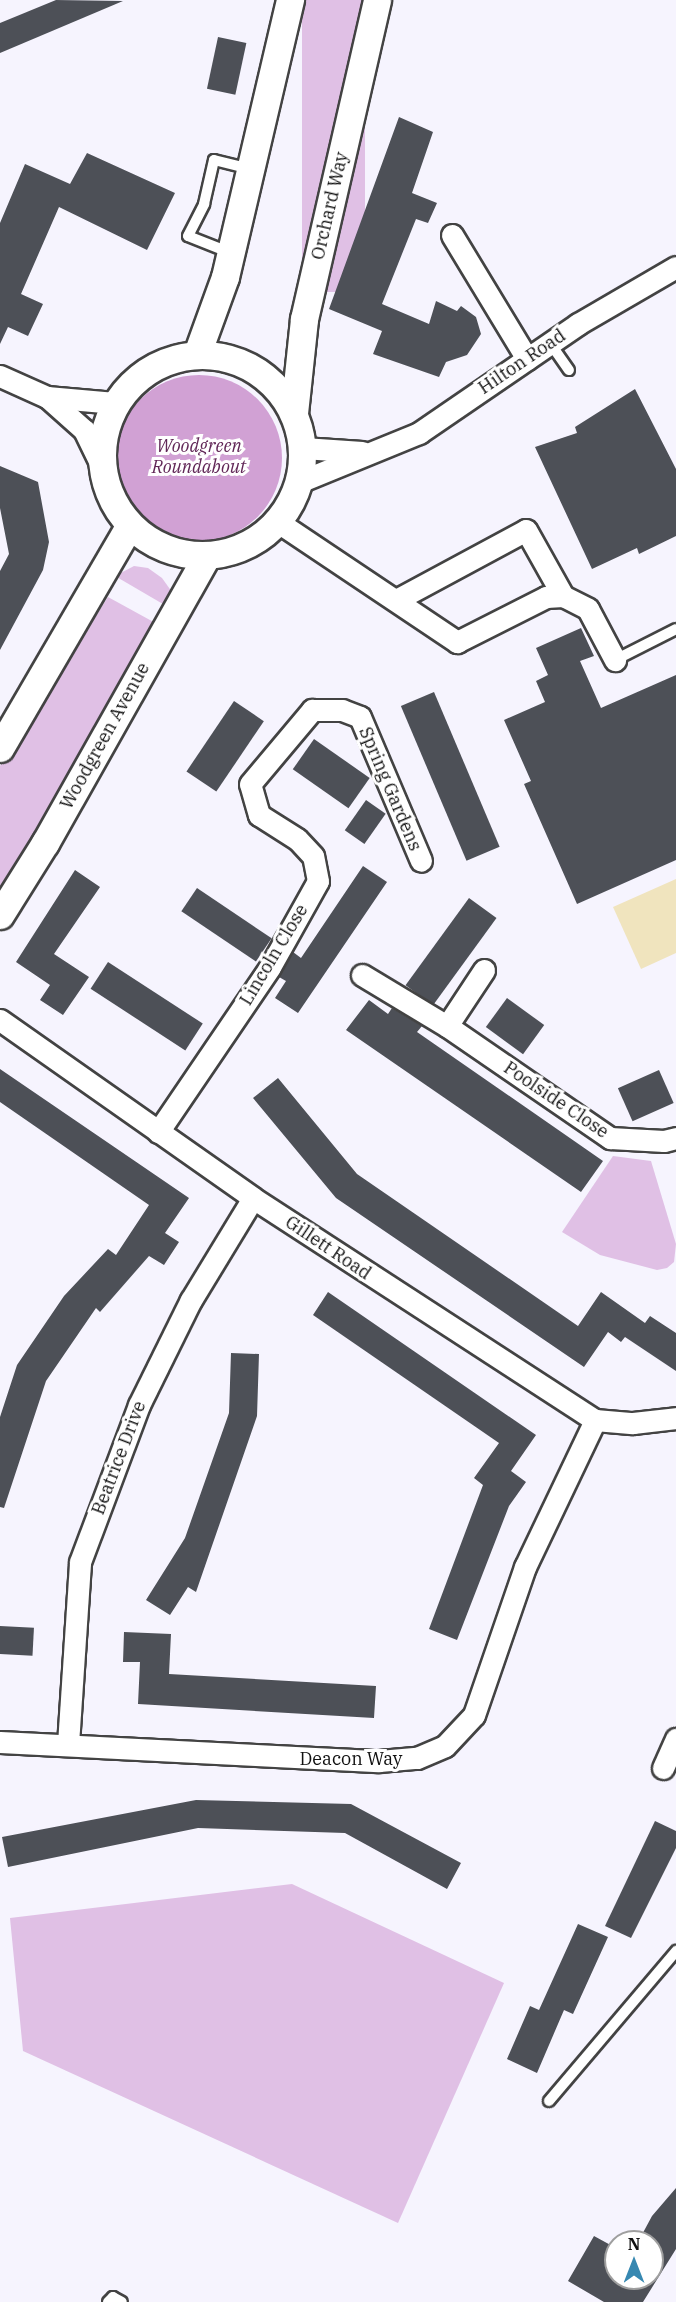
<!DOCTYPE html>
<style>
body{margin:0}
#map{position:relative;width:676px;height:2302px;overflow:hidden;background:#f6f4fe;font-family:"IBM Plex Serif",serif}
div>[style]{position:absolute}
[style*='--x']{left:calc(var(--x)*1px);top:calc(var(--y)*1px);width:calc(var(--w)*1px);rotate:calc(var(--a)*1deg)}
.green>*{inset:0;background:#e0c0e5;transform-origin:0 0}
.forest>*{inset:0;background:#d1a1d4}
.round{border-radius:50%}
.water>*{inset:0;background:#f0e4be}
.building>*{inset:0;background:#4d5057;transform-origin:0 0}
.roads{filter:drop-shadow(2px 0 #434343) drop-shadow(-2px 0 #434343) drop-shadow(0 2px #434343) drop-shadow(0 -2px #434343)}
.service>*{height:10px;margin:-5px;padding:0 5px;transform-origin:5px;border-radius:5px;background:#fff}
.minor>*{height:21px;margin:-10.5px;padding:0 10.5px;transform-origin:10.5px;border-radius:10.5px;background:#fff}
.tertiary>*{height:27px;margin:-13.5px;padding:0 13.5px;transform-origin:13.5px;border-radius:13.5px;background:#fff}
.tertiary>.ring{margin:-13.5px;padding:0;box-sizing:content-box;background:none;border:27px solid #fff;border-radius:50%}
span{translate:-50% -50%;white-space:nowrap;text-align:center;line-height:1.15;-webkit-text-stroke:6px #fff;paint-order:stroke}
.street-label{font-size:18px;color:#101010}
.park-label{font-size:18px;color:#612757;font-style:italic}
.north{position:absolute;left:604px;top:2230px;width:60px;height:60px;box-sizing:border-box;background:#fff;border:2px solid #9f9f9f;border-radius:50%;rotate:0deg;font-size:16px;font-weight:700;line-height:24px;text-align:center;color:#101010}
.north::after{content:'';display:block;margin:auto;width:21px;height:27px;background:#3788b1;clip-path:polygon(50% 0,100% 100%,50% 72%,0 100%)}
</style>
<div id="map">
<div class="green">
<i style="left:302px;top:0;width:63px;height:292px"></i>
<i style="clip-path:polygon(134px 566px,148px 568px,162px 578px,172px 592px,168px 607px,115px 576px)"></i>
<i style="clip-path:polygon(108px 597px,159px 625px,51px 815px,0 889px,0 766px)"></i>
<i style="clip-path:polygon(613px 1156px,651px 1161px,676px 1244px,674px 1262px,667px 1268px,657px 1270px,600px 1255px,562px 1232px)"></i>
<i style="clip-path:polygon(292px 1884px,504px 1983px,398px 2223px,23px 2051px,10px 1918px)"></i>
</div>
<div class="forest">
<i class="round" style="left:116px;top:375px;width:166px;height:166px"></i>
</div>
<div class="water">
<i style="clip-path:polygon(676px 879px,676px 953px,641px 969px,613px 907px)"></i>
</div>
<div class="building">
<i style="clip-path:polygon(56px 0,123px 1px,0 53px,0 23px)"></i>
<i style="left:218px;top:37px;width:29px;height:53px;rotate:12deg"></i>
<i style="clip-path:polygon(399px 117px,433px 132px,412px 193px,437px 203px,428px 223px,416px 219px,382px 304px,429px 324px,436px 301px,457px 311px,461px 306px,476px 317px,481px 334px,467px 355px,446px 362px,439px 377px,373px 354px,382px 331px,329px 309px)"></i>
<i style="clip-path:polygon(87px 153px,175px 193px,147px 250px,59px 207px,21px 294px,43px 304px,28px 336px,8px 327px,0 344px,0 223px,25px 164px,70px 184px)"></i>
<i style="clip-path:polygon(635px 389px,676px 469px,676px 536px,639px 554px,637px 548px,592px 569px,535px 447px,577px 433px,575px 427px)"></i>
<i style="clip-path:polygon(0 466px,38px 482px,49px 542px,43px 570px,0 650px,0 571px,9px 554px,0 508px)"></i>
<i style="clip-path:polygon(581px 628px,594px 656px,580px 661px,601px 708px,676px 675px,676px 860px,577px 904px,524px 784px,531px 781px,504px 720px,545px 702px,536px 681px,548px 675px,536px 648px)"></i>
<i style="left:434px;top:692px;width:168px;height:36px;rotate:67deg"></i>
<i style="left:234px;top:701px;width:36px;height:85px;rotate:34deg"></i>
<i style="left:314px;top:739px;width:68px;height:37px;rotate:35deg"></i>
<i style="left:366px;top:800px;width:24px;height:37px;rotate:35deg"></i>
<i style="clip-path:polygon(363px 866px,387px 882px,298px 1013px,275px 998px,286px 981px,279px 977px,293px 952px,301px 958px)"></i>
<i style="clip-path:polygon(75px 870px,100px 887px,54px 954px,89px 977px,63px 1015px,40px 1000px,50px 985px,16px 962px)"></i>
<i style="left:197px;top:888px;width:90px;height:28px;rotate:34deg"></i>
<i style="left:469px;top:898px;width:34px;height:108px;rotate:36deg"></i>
<i style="left:108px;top:962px;width:113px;height:32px;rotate:33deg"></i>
<i style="left:507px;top:998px;width:46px;height:36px;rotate:36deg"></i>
<i style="clip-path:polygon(369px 1000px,388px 1014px,392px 1008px,422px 1026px,417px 1032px,603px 1161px,581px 1192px,346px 1030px)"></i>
<i style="clip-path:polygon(0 1069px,189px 1198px,165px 1233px,179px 1242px,164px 1265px,149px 1256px,100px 1312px,96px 1308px,46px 1381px,4px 1508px,0 1507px,0 1417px,17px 1365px,64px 1296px,108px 1249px,116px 1255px,149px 1205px,0 1102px)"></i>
<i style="left:659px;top:1070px;width:36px;height:45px;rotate:66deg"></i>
<i style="clip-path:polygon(278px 1078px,357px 1174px,578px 1326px,601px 1292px,645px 1323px,650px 1316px,676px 1333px,676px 1371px,625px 1337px,621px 1342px,608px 1332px,584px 1367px,336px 1198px,253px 1098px)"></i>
<i style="clip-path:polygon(328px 1292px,536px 1435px,511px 1471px,526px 1482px,509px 1506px,457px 1640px,429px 1629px,483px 1485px,474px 1478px,499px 1443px,313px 1315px)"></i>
<i style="clip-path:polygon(231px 1353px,259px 1354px,257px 1416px,196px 1592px,188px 1587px,170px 1615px,146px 1600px,185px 1538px,229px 1413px)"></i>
<i style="left:0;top:1626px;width:34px;height:28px;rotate:3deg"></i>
<i style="clip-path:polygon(124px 1632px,171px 1634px,169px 1674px,376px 1686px,374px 1718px,138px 1704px,140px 1662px,123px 1662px)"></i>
<i style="clip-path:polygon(196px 1800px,351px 1804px,461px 1863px,447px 1889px,345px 1833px,198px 1828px,8px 1867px,2px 1837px)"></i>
<i style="clip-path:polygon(655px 1821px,676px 1831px,676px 1848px,631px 1938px,605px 1926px)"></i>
<i style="clip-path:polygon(578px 1924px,608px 1937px,573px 2014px,564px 2010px,537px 2073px,507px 2059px,530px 2006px,539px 2010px)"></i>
<i style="clip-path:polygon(676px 2188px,676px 2249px,643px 2302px,604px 2302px,568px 2281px,594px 2236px,616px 2248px,616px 2278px,652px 2278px,652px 2242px,638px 2242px,652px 2216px)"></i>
</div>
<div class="roads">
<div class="service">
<i style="--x:231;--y:253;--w:46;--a:-158.4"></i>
<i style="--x:188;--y:236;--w:36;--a:-63"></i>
<i style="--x:204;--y:204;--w:45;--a:-77.2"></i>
<i style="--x:214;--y:160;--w:37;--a:14"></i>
<i style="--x:550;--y:343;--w:33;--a:55"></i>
<i style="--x:615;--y:660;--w:68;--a:-26.9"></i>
<i style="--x:549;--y:2101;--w:197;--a:-49.7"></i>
<i style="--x:108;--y:2302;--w:7;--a:-45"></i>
<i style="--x:113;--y:2297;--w:10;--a:29"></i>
</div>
<div class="minor">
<i style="--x:452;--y:235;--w:145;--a:58.8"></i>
<i style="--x:0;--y:376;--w:51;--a:24.1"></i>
<i style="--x:47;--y:397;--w:68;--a:5"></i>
<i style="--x:47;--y:397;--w:50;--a:41.7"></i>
<i style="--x:84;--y:430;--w:39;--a:64"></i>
<i style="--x:303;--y:448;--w:59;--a:3.9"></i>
<i style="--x:299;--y:482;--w:130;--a:-22.2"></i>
<i style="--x:419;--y:433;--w:193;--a:-34.4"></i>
<i style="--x:578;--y:324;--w:113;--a:-30.2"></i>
<i style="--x:278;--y:522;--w:216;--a:33.8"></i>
<i style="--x:457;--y:642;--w:100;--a:-26.8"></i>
<i style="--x:546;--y:597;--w:17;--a:-3"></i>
<i style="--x:563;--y:596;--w:28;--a:27"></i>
<i style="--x:588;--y:609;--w:58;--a:62.1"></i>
<i style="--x:398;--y:599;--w:145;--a:-28.3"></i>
<i style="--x:526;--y:530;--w:76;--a:60.7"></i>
<i style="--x:362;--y:975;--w:99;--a:31"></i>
<i style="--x:447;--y:1026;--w:198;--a:34.5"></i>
<i style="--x:610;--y:1138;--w:54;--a:3.2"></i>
<i style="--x:664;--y:1141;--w:12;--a:-14"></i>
<i style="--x:0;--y:1020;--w:309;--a:35.1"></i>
<i style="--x:253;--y:1198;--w:408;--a:33"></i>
<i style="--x:595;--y:1420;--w:38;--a:5"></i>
<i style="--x:633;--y:1423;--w:43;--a:-6.6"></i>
<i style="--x:447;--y:1026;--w:67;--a:-56.5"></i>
<i style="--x:158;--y:1132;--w:199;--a:-55.8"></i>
<i style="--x:270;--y:967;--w:98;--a:-60.8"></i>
<i style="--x:318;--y:881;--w:25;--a:-101"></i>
<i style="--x:313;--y:856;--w:23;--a:-133"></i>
<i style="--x:297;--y:839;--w:45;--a:-147.7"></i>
<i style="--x:259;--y:815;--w:32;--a:-106"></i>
<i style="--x:250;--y:784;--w:97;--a:-50"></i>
<i style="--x:312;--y:710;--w:30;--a:0"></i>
<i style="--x:342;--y:710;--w:19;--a:21"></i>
<i style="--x:360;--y:717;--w:156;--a:67"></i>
<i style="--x:0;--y:1742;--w:379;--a:2.9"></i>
<i style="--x:379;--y:1761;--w:38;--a:-5"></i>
<i style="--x:417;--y:1758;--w:30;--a:-23"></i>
<i style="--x:445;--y:1746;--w:42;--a:-46.9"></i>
<i style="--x:474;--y:1715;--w:157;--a:-71"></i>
<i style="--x:525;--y:1567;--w:163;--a:-64.5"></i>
<i style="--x:68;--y:1744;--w:182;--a:-86.2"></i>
<i style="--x:80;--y:1562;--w:168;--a:-69.4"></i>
<i style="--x:139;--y:1405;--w:117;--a:-63.7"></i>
<i style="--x:191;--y:1300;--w:119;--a:-58.7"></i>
<i style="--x:663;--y:1768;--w:32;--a:-66"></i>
</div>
<div class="tertiary">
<i style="--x:197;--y:354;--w:82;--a:-70"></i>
<i style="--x:225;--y:277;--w:285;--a:-76.8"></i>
<i class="ring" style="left:102px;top:355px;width:173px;height:173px"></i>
<i style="--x:294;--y:413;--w:95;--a:-83.9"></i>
<i style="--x:304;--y:319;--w:327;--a:-77.1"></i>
<i style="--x:0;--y:748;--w:257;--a:-59.8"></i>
<i style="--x:0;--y:915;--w:85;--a:-58"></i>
<i style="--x:45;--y:843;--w:330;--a:-60.6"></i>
</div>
</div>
<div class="street-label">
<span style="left:330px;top:206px;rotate:-77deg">Orchard Way</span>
<span style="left:522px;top:362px;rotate:-34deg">Hilton Road</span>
<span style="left:105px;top:736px;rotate:-61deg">Woodgreen Avenue</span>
<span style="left:390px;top:789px;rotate:67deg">Spring Gardens</span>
<span style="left:274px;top:955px;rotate:-59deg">Lincoln Close</span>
<span style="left:556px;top:1100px;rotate:34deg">Poolside Close</span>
<span style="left:328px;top:1248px;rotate:34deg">Gillett Road</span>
<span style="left:119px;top:1458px;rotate:-69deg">Beatrice Drive</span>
<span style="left:351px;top:1759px">Deacon Way</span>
</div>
<div class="park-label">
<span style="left:199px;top:457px">Woodgreen<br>Roundabout</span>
</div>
<div class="north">N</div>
</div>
